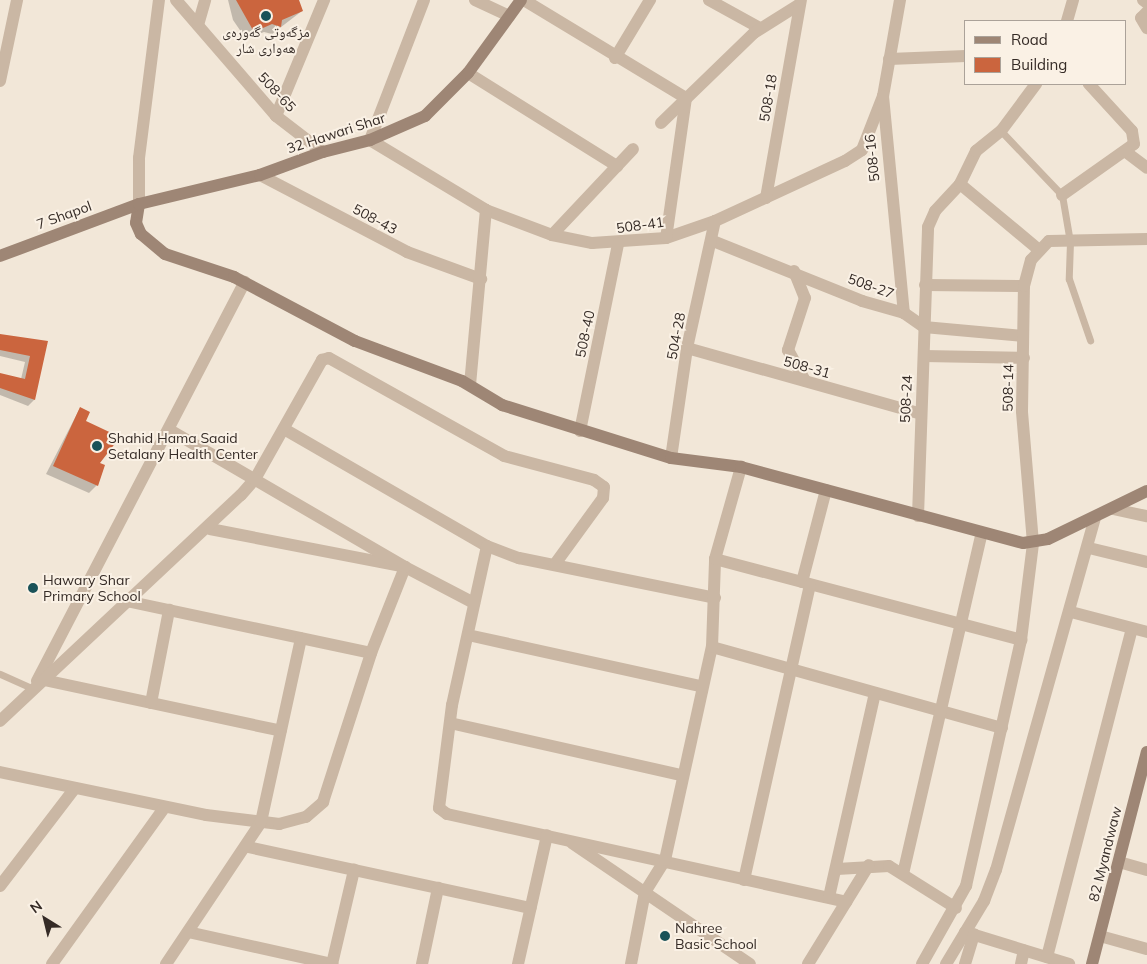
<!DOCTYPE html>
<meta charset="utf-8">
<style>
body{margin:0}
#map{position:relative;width:1147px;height:964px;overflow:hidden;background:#f2e7d8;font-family:Mulish,"Noto Naskh Arabic",sans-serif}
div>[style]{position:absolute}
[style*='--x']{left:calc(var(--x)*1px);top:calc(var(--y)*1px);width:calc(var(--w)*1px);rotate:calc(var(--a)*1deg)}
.shadow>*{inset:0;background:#0003}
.building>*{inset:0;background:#cb653e}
.lane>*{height:7px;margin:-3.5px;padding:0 3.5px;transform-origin:3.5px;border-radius:3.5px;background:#cab7a4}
.street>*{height:12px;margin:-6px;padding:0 6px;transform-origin:6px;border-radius:6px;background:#cab7a4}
.secondary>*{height:12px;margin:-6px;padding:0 6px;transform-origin:6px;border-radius:6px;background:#9e8675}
.dots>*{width:14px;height:14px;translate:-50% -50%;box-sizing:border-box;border:2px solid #faf1e5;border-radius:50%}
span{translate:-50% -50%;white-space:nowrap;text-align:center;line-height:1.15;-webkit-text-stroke:4px #faf1e5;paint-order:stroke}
.poi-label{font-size:14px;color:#352b26}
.left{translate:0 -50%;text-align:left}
.street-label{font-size:14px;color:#352b26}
.legend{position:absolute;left:964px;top:20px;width:162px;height:65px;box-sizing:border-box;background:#faf1e5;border:1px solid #aba299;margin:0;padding:6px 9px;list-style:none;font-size:15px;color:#352b26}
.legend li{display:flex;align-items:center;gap:10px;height:25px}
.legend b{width:25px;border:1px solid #aba299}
.north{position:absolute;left:20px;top:894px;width:50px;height:50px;-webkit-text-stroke:4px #faf1e5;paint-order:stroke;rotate:324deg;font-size:14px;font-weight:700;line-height:20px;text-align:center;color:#352b26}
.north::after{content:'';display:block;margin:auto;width:18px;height:22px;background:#352b26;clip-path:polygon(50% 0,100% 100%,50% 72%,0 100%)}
</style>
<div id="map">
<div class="shadow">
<i style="clip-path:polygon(228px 0,297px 0,302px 11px,272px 34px,264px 32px,246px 39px,233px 20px)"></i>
<i style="clip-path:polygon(0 335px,47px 342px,34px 400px,28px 406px,0 395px,0 374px,21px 379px,25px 362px,0 356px)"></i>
<i style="clip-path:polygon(80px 408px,98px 464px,97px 485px,89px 493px,46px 474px)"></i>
</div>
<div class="building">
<i style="clip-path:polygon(236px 0,299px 0,303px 11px,282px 20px,281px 27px,272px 24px,254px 32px)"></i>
<i style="clip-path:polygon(0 334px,48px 341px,35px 400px,0 388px,0 373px,25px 379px,30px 356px,0 350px)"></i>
<i style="clip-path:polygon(80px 407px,90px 412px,86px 421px,120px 437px,100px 463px,105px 465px,98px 486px,53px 466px)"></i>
</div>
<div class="lane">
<i style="--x:1001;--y:131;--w:88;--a:46.4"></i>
<i style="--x:1062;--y:195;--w:48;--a:80.3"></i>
<i style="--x:1070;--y:242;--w:37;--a:92"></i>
<i style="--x:1069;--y:279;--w:65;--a:71"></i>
<i style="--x:0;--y:674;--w:36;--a:24"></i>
</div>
<div class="street">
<i style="--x:176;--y:0;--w:153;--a:49.2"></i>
<i style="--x:276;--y:116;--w:59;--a:37.5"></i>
<i style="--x:424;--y:0;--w:150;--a:111.1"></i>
<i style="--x:370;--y:140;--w:135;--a:31.1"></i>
<i style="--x:486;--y:210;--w:71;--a:20.7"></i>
<i style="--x:552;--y:235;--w:41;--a:11.3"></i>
<i style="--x:592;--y:243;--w:74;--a:-3.9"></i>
<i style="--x:666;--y:238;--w:52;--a:-19.1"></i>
<i style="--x:715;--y:221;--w:143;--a:-24.8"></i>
<i style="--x:845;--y:161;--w:20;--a:-33"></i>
<i style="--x:862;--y:150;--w:58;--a:-68.7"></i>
<i style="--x:475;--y:0;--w:38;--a:25"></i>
<i style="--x:524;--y:0;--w:189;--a:31.2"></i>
<i style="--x:686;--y:98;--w:141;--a:98.1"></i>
<i style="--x:709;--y:0;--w:58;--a:28.8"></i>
<i style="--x:900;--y:0;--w:97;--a:100"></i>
<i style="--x:883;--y:96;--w:218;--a:84.5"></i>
<i style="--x:1143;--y:0;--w:5;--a:37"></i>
<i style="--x:1147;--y:12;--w:8;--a:135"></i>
<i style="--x:1141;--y:18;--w:12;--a:59"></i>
<i style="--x:1067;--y:21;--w:22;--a:-74"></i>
<i style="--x:198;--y:25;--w:26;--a:-74"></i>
<i style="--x:615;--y:58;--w:68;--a:-58.9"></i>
<i style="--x:889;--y:59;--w:77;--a:-2.2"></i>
<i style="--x:468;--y:73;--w:176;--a:32"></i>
<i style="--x:0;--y:81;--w:83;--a:-78.1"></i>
<i style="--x:276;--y:116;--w:126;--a:-67.5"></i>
<i style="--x:661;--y:123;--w:129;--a:-44.1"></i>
<i style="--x:754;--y:33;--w:54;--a:-32.2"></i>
<i style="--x:1126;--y:152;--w:26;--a:37"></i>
<i style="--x:260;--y:175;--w:166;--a:27.6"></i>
<i style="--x:407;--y:252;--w:79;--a:20"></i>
<i style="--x:960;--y:184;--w:102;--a:39.8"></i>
<i style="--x:1062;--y:195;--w:88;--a:-35.3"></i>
<i style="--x:1134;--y:144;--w:13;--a:-99"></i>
<i style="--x:1132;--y:131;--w:64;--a:-132.5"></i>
<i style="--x:766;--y:198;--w:201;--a:-80"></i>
<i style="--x:139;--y:204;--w:46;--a:-90"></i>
<i style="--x:139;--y:158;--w:159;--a:-82.8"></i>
<i style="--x:552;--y:235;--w:118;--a:-46.7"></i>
<i style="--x:713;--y:241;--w:161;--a:21.9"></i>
<i style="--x:862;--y:301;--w:44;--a:15.9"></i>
<i style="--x:904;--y:313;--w:24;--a:35"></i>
<i style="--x:924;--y:327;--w:99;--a:5.2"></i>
<i style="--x:794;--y:271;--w:29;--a:68"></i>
<i style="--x:805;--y:298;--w:55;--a:108.1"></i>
<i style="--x:788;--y:350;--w:35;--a:61"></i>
<i style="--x:925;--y:285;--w:99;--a:0.6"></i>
<i style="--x:687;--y:348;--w:241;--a:15.7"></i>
<i style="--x:924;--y:356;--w:100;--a:1.1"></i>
<i style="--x:470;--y:385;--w:176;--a:-84.8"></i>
<i style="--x:284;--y:429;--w:234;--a:30"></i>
<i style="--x:487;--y:546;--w:34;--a:21"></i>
<i style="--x:519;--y:558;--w:200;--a:11.5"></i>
<i style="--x:580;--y:431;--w:191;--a:-78.5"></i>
<i style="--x:671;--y:458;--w:111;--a:-81.7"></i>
<i style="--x:687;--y:348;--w:130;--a:-77.6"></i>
<i style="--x:1113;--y:509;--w:35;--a:12"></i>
<i style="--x:918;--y:516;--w:289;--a:-88"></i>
<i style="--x:928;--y:227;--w:17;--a:-66"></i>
<i style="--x:935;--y:211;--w:37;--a:-47"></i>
<i style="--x:960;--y:184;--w:37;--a:-64"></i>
<i style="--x:976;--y:151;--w:32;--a:-39"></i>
<i style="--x:1001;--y:131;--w:59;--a:-53.3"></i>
<i style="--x:210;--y:529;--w:199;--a:11"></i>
<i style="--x:405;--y:567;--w:78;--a:27.6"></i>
<i style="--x:487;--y:546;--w:163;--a:102.4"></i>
<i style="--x:452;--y:705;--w:104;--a:97.2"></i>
<i style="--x:439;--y:808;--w:10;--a:37"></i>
<i style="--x:447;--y:814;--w:409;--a:12.4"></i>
<i style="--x:1089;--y:548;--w:60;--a:13.6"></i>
<i style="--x:715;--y:559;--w:317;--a:14.8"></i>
<i style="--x:802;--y:582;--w:95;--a:-75.4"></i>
<i style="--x:131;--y:602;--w:245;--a:12"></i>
<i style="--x:1071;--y:612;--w:79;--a:14.7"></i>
<i style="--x:468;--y:635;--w:238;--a:12.4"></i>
<i style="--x:712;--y:647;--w:301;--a:15.6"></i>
<i style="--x:44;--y:680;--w:242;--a:12.1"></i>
<i style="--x:37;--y:681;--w:450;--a:-62.5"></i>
<i style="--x:151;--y:703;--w:95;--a:-79"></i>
<i style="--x:0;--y:721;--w:330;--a:-43.2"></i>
<i style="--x:241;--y:495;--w:21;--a:-49"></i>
<i style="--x:255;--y:479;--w:137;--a:-60.6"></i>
<i style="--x:322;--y:360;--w:7;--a:-16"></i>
<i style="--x:329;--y:358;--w:201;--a:29.2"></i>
<i style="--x:504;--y:456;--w:93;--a:14.9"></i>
<i style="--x:594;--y:480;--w:12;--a:35"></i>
<i style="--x:604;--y:487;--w:11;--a:95"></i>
<i style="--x:603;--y:498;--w:82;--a:126"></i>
<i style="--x:450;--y:723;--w:237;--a:12.7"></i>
<i style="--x:0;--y:772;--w:210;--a:11.8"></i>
<i style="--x:206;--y:815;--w:74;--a:7"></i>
<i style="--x:279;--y:824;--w:28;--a:-15"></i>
<i style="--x:306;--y:817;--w:23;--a:-41"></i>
<i style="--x:323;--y:802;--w:157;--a:-72.1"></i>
<i style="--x:371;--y:653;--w:92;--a:-68.4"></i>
<i style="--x:405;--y:567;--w:272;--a:-149.8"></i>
<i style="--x:572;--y:843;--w:215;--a:34.2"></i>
<i style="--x:248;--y:847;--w:289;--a:12.2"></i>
<i style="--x:1119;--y:862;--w:29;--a:16"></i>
<i style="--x:837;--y:869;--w:52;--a:-3.3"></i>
<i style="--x:889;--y:866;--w:79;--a:32.1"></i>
<i style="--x:903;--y:874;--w:350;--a:-77"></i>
<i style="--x:744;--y:880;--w:302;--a:-77.4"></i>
<i style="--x:0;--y:886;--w:123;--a:-52.6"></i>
<i style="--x:829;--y:897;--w:209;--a:-77.3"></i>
<i style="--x:188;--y:932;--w:148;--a:12.5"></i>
<i style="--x:965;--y:932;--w:109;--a:17.1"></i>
<i style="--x:1100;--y:936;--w:49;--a:15.5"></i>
<i style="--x:1047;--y:957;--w:339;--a:-75.5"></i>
<i style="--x:52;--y:964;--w:193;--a:-54.3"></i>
<i style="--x:166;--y:964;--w:171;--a:-56.2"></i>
<i style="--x:261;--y:822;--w:188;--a:-77.7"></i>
<i style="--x:332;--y:964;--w:97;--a:-76.8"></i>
<i style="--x:422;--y:964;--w:78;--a:-78.1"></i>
<i style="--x:518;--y:964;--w:132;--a:-77.3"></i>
<i style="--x:631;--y:964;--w:73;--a:-79"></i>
<i style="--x:645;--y:892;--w:38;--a:-58"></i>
<i style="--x:665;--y:860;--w:218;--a:-77.6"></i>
<i style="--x:712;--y:647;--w:88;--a:-88"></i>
<i style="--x:715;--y:559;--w:96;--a:-74.2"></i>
<i style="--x:808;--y:964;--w:116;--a:-58.4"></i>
<i style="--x:922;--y:964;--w:90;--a:-60.6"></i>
<i style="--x:966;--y:886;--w:252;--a:-77.4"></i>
<i style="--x:1021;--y:640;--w:98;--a:-82.9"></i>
<i style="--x:1033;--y:543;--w:132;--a:-94.8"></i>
<i style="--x:1022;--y:411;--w:125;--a:-89.1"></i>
<i style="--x:1024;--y:286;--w:27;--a:-75"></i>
<i style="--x:1031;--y:260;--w:26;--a:-47"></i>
<i style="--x:1049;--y:241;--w:98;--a:-1.2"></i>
<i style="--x:946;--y:964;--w:74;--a:-58.9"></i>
<i style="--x:984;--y:901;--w:33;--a:-69"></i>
<i style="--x:996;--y:870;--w:367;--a:-74.3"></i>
<i style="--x:965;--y:964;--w:31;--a:-73"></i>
<i style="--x:1021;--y:964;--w:14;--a:-78"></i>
</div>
<div class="secondary">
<i style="--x:139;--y:204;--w:19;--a:99"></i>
<i style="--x:136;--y:223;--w:12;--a:66"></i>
<i style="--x:141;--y:234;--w:31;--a:40"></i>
<i style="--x:165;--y:254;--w:73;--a:18.4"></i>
<i style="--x:234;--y:277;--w:137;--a:27.9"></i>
<i style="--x:355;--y:341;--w:114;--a:20.5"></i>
<i style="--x:462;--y:381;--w:47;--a:31"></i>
<i style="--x:502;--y:405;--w:177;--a:17.4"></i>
<i style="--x:671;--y:458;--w:71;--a:7.3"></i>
<i style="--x:741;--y:467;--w:292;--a:15.1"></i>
<i style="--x:1023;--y:543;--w:25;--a:-9"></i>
<i style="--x:1048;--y:539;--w:110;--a:-25.9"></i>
<i style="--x:0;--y:256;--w:148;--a:-20.5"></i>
<i style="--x:139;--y:204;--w:124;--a:-13.5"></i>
<i style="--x:260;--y:175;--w:67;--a:-20.1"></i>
<i style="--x:323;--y:152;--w:49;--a:-14.3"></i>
<i style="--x:370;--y:140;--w:60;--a:-23.6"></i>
<i style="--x:425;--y:116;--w:61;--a:-45"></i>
<i style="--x:468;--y:73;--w:90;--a:-54"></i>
<i style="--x:1092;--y:964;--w:219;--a:-75.5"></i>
</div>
<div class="dots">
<i style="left:266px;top:16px;background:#1a5258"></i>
<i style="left:97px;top:446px;background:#1a5258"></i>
<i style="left:33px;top:588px;background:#1a5258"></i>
<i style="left:665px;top:936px;background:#1a5258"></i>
</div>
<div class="poi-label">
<span style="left:266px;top:40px">مزگەوتی گەورەی<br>هەواری شار</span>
<span class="left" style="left:108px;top:446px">Shahid Hama Saaid<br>Setalany Health Center</span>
<span class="left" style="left:43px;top:588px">Hawary Shar<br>Primary School</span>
<span class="left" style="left:675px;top:936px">Nahree<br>Basic School</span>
</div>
<div class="street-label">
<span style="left:277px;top:92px;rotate:47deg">508-65</span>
<span style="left:768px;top:98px;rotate:-80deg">508-18</span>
<span style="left:336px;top:133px;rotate:-18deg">32 Hawari Shar</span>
<span style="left:872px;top:158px;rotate:-96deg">508-16</span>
<span style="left:64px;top:215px;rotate:-20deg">7 Shapol</span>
<span style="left:375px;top:219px;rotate:28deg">508-43</span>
<span style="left:640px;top:225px;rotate:-8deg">508-41</span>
<span style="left:871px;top:286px;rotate:20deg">508-27</span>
<span style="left:585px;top:334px;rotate:-78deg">508-40</span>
<span style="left:676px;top:336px;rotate:-79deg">504-28</span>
<span style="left:807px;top:367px;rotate:16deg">508-31</span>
<span style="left:1008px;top:388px;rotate:-89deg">508-14</span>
<span style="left:906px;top:399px;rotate:-87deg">508-24</span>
<span style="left:1105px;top:854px;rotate:-76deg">82 Myandwaw</span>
</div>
<ul class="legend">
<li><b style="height:6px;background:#9e8675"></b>Road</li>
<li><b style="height:14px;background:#cb653e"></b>Building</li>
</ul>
<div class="north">N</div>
</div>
